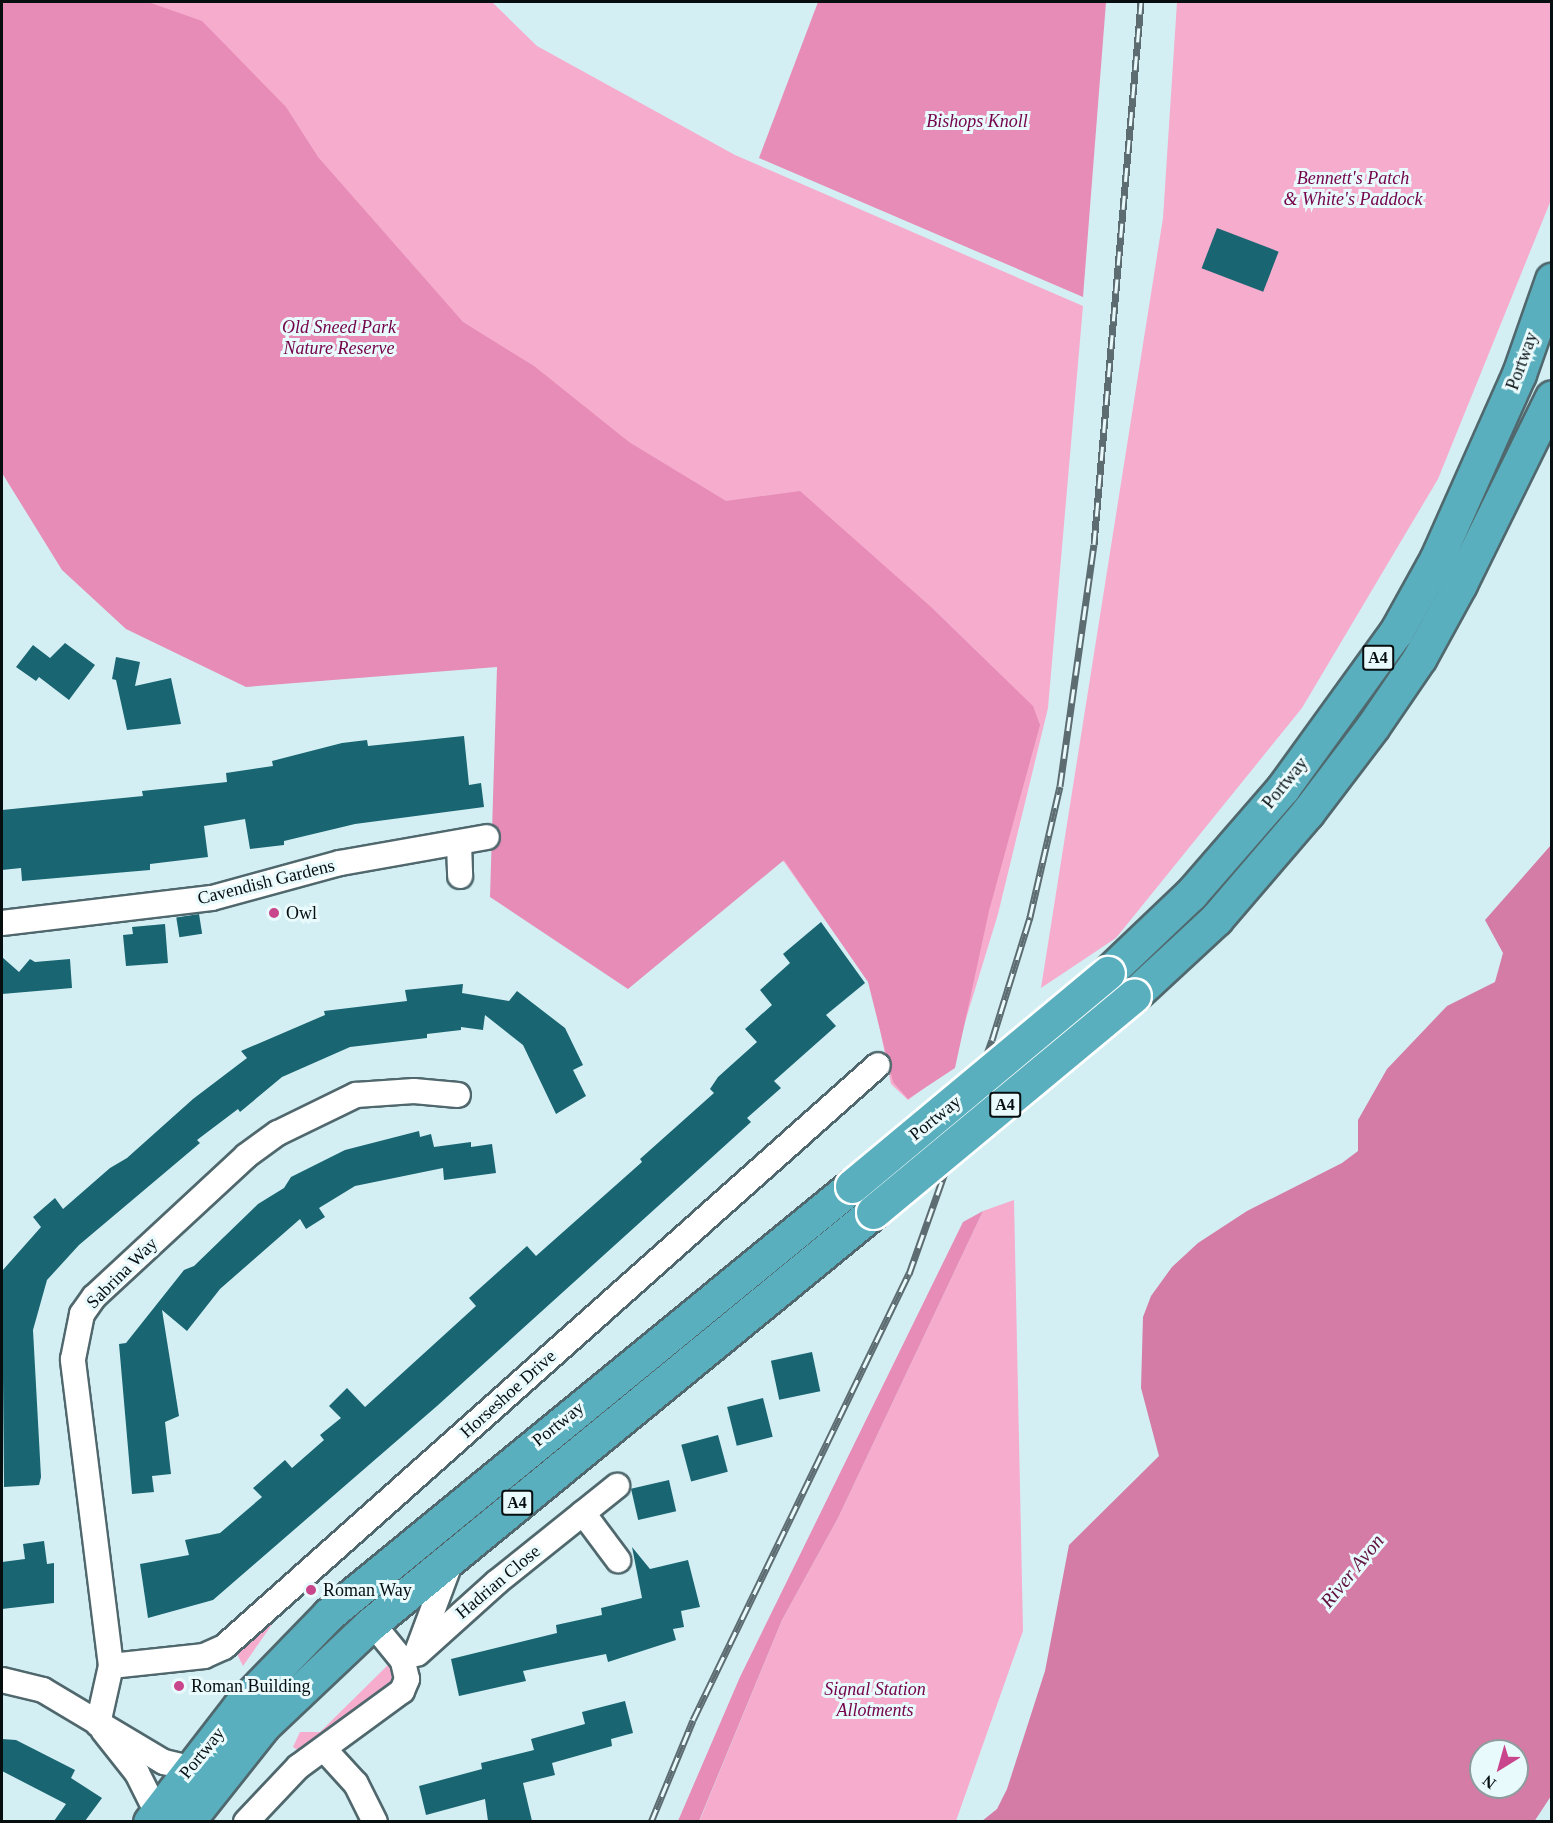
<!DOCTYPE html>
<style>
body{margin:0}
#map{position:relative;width:1553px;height:1823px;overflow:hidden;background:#d3eff4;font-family:"Times New Roman",serif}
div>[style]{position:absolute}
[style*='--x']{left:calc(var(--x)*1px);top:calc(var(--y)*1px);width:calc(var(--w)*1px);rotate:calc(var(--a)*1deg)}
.green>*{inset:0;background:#f6accd}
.forest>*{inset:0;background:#e68cb6}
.water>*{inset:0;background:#d47ba6}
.building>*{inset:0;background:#196571;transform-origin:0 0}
.roads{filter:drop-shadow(2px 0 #50686d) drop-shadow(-2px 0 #50686d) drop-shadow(0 2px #50686d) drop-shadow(0 -2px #50686d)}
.minor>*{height:24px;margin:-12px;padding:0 12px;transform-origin:12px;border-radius:12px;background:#fff}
.trunk>*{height:33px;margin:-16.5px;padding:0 16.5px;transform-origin:16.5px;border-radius:16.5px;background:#5aafbe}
.rail>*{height:7px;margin-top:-3.5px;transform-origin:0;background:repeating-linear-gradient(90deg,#e9fafd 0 14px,#5c6c70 0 28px);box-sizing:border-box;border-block:2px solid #5c6c70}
.bridges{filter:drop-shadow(2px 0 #fff) drop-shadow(-2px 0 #fff) drop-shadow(0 2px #fff) drop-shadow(0 -2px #fff)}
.trunk-bridge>*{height:33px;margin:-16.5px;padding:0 16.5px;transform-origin:16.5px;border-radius:16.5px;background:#5aafbe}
.dots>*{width:16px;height:16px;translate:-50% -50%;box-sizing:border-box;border:3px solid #e9fafd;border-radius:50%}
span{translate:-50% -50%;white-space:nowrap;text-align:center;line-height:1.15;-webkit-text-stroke:6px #e9fafd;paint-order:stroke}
.shield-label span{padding:2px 4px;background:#e9fafd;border:2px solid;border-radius:4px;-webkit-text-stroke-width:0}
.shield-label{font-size:16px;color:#060e10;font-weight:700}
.park-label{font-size:18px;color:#74034a;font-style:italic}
.street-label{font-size:18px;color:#060e10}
.poi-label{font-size:18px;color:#060e10}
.left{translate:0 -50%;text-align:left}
.water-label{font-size:20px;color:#61113f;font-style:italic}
.frame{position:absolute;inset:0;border:3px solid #060e10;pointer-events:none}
.north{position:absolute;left:1469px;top:1739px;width:60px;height:60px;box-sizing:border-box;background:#e9fafd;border:2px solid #8e9c9e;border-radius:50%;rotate:217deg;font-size:16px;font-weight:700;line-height:24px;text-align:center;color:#060e10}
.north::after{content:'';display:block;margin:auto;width:21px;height:27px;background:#c9468c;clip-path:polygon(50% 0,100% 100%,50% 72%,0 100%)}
</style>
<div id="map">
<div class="green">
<i style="clip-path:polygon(2px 2px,492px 2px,537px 46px,735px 155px,1083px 306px,1048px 708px,998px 914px,951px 1068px,908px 1100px,891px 1084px,871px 985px,784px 862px,638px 782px,498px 661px)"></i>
<i style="clip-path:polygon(1177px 2px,1551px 2px,1551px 200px,1438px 479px,1302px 708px,1116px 938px,1041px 988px,1163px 218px)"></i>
<i style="clip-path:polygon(1014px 1200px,1023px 1631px,956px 1821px,699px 1822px,782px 1620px,838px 1518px,983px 1211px)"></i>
<i style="clip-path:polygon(287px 1603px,243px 1666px,234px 1648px)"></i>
<i style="clip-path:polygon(392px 1661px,395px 1681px,382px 1698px,299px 1751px,293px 1747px,300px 1732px,320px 1732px)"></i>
</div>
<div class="forest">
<i style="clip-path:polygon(2px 2px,148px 2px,202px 21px,286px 107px,318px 157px,463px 322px,534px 366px,629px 442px,726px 501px,800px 491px,931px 607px,1033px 706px,1040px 725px,989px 911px,955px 1068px,908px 1099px,893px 1082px,868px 982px,784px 860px,628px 989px,490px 897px,497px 667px,246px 687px,126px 629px,62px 570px,2px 473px)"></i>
<i style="clip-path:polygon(818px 2px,1106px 2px,1083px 297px,759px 158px)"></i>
<i style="clip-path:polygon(983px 1211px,838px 1518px,782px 1620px,699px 1821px,678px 1821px,740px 1677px,963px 1222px)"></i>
</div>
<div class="water">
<i style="clip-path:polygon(evenodd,1551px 845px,1551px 1796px,1534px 1822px,982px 1821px,997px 1809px,1007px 1789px,1045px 1671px,1069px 1545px,1159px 1456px,1141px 1388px,1143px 1317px,1151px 1296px,1172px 1267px,1198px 1243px,1247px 1211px,1342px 1163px,1358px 1151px,1358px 1120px,1387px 1069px,1447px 1006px,1495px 982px,1503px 953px,1485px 920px,1551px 845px,1481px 1751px,1517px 1751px,1517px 1787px,1481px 1787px,1481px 1751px)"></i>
</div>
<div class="building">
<i style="left:1217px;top:228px;width:66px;height:43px;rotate:21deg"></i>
<i style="clip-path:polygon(65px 643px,95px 665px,69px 700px,39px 677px,36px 681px,16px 667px,33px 645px,50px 658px)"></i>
<i style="clip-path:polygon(116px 657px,140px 662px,135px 686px,171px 678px,181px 724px,127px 730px,116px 680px,112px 679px)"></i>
<i style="clip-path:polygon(464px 736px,469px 785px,481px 783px,484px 807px,355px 824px,284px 841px,284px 845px,250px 849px,245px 819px,204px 826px,208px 857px,150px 864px,150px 870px,22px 881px,21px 868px,2px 870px,2px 810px,143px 796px,142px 791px,227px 782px,226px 773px,273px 766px,272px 761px,342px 743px,367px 740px,368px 746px)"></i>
<i style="left:199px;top:914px;width:20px;height:23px;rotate:81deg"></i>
<i style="clip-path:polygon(821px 922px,865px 983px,826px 1015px,836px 1026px,774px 1081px,781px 1088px,747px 1118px,751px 1122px,437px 1406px,213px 1600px,148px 1618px,140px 1564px,189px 1555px,185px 1540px,220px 1533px,262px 1497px,253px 1488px,285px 1460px,292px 1468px,324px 1440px,320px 1435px,341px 1418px,329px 1406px,347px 1388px,365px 1407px,476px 1306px,469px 1298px,527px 1246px,536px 1256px,642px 1162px,640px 1159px,714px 1093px,710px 1089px,718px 1077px,757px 1042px,745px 1029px,772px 1005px,760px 990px,790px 963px,783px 954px)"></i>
<i style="clip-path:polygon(165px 924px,168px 963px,126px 966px,123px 935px,133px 934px,132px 927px)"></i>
<i style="clip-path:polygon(2px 957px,19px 972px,30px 959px,35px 962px,70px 959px,72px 988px,2px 994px)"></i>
<i style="clip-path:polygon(463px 984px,462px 993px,509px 1001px,517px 991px,565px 1028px,583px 1065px,573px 1070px,586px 1096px,556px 1114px,523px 1045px,485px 1015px,483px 1030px,461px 1027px,461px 1030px,427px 1034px,427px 1038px,350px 1047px,282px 1077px,240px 1112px,238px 1109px,197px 1140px,200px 1143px,79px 1245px,47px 1280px,33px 1330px,41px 1477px,39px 1485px,4px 1487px,2px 1271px,41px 1227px,33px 1217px,55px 1198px,63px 1209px,110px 1168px,127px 1158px,193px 1099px,247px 1058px,241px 1051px,325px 1015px,324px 1011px,407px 1001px,405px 990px)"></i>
<i style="clip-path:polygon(419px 1131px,420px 1137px,431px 1134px,434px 1147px,471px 1142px,471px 1147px,492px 1144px,496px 1173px,444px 1180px,443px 1168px,355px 1186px,319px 1208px,325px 1217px,306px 1229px,300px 1219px,220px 1289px,187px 1331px,162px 1310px,179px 1416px,165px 1422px,171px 1474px,152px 1476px,154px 1492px,132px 1494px,119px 1344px,126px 1343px,184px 1270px,194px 1266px,258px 1204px,284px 1188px,291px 1177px,345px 1150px)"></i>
<i style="left:812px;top:1352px;width:40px;height:42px;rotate:78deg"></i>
<i style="left:763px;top:1398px;width:40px;height:37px;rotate:76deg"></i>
<i style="left:718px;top:1435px;width:38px;height:38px;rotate:75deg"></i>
<i style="left:669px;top:1480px;width:32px;height:39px;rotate:77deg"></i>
<i style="clip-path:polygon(44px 1541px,47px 1564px,54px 1563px,54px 1603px,2px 1609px,2px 1562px,25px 1559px,23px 1544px)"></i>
<i style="clip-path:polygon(632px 1547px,650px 1569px,688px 1560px,700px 1607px,681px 1611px,684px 1627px,673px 1629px,676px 1640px,608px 1662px,606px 1654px,523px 1671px,526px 1681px,459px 1696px,451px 1659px,557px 1633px,556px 1625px,602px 1615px,601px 1608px,642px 1598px)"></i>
<i style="clip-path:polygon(625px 1701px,633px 1733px,611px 1739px,612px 1746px,552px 1763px,555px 1775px,523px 1783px,532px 1821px,488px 1821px,485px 1799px,426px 1815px,419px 1786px,482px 1769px,481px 1763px,534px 1750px,531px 1739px,585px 1724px,582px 1712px)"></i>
<i style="clip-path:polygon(2px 1739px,16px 1740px,75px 1770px,71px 1778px,102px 1798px,85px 1821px,54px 1821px,66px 1804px,2px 1771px)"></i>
</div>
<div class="roads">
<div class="minor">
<i style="--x:459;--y:843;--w:33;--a:88"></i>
<i style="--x:2;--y:923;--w:211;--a:-6.8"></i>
<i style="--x:212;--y:898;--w:133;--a:-15.3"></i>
<i style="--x:340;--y:863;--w:149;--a:-10"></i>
<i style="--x:583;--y:1513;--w:59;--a:53.3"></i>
<i style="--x:417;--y:1652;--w:97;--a:-69.5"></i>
<i style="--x:417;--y:1654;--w:108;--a:-42"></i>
<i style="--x:497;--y:1582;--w:154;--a:-38.7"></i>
<i style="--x:111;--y:1666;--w:94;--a:-6.1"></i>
<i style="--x:204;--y:1656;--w:22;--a:-24"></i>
<i style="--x:224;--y:1647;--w:875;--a:-41.67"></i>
<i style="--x:2;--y:1680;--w:42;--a:13.7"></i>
<i style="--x:43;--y:1690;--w:141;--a:30.8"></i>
<i style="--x:164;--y:1762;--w:26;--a:13"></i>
<i style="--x:98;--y:1724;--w:59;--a:-77.4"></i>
<i style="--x:111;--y:1666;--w:309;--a:-97.1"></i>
<i style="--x:73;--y:1359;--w:46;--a:-78.7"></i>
<i style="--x:82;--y:1314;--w:21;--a:-55"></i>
<i style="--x:94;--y:1297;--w:207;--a:-42.8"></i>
<i style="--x:246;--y:1156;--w:39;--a:-36"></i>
<i style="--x:278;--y:1133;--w:87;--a:-26"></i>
<i style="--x:356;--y:1095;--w:58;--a:-3.9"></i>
<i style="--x:414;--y:1091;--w:44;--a:5.2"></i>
<i style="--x:103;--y:1730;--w:55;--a:51.7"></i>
<i style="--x:137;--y:1773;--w:45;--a:63.4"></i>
<i style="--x:324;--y:1749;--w:47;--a:47.6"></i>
<i style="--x:356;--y:1784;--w:42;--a:63.4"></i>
<i style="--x:246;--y:1822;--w:76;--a:-46.6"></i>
<i style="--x:298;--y:1767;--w:129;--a:-36.2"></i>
<i style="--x:402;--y:1691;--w:13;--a:-67"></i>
<i style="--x:407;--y:1679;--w:18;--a:-103"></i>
<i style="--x:403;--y:1661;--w:49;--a:-129.2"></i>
</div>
<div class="trunk">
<i style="--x:1108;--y:973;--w:115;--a:-43.6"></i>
<i style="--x:1191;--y:894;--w:140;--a:-49"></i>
<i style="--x:1283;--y:788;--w:193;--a:-54.1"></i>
<i style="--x:1396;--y:632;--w:85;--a:-61"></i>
<i style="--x:1437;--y:558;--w:201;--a:-66"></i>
<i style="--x:1519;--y:374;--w:100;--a:-70.7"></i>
<i style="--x:1134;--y:995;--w:112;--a:-42.8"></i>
<i style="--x:1216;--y:919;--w:140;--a:-49.4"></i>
<i style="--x:1307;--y:813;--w:109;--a:-52.8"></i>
<i style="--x:1373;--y:726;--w:83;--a:-55.7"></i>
<i style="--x:1420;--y:657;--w:83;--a:-61.3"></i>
<i style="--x:1460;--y:584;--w:208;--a:-63.8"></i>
<i style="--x:150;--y:1822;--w:145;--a:-52.3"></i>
<i style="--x:239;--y:1707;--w:129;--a:-45.9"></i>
<i style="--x:329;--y:1614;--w:676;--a:-39.3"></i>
<i style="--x:187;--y:1822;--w:122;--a:-51.6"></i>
<i style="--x:263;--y:1726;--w:150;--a:-43.4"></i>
<i style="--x:372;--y:1623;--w:648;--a:-39.36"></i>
</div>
</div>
<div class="rail">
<i style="--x:651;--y:1822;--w:110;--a:-67.6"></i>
<i style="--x:693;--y:1720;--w:496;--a:-64.2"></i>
<i style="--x:909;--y:1274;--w:248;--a:-70.5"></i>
<i style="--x:992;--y:1040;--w:129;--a:-72.8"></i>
<i style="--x:1030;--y:917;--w:134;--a:-77.1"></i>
<i style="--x:1060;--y:786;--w:244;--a:-82"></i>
<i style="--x:1094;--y:544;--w:544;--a:-85.04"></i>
</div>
<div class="bridges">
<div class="trunk-bridge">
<i style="--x:852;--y:1186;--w:333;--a:-39.8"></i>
<i style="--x:873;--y:1212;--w:339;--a:-39.7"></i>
</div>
</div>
<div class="dots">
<i style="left:274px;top:913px;background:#c9468c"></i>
<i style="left:311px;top:1590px;background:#c9468c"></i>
<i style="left:179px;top:1686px;background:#c9468c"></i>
</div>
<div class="shield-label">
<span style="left:1378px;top:658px">A4</span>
<span style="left:1005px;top:1105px">A4</span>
<span style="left:517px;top:1503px">A4</span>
</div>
<div class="park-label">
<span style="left:977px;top:121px">Bishops Knoll</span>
<span style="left:1353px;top:189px">Bennett's Patch<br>&amp; White's Paddock</span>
<span style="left:339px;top:338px">Old Sneed Park<br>Nature Reserve</span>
<span style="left:875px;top:1700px">Signal Station<br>Allotments</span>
</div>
<div class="street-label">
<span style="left:1522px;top:361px;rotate:-70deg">Portway</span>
<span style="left:1285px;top:783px;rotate:-51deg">Portway</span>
<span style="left:266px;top:882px;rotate:-14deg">Cavendish Gardens</span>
<span style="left:935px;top:1118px;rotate:-39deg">Portway</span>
<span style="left:122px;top:1273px;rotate:-45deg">Sabrina Way</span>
<span style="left:508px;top:1394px;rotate:-42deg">Horseshoe Drive</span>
<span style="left:558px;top:1424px;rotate:-39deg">Portway</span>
<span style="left:498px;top:1582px;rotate:-40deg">Hadrian Close</span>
<span style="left:202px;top:1753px;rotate:-51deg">Portway</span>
</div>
<div class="poi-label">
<span class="left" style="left:286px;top:913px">Owl</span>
<span class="left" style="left:323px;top:1590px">Roman Way</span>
<span class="left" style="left:191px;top:1686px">Roman Building</span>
</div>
<div class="water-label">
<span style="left:1352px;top:1571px;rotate:-51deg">River Avon</span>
</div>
<div class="frame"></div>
<div class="north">N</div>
</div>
